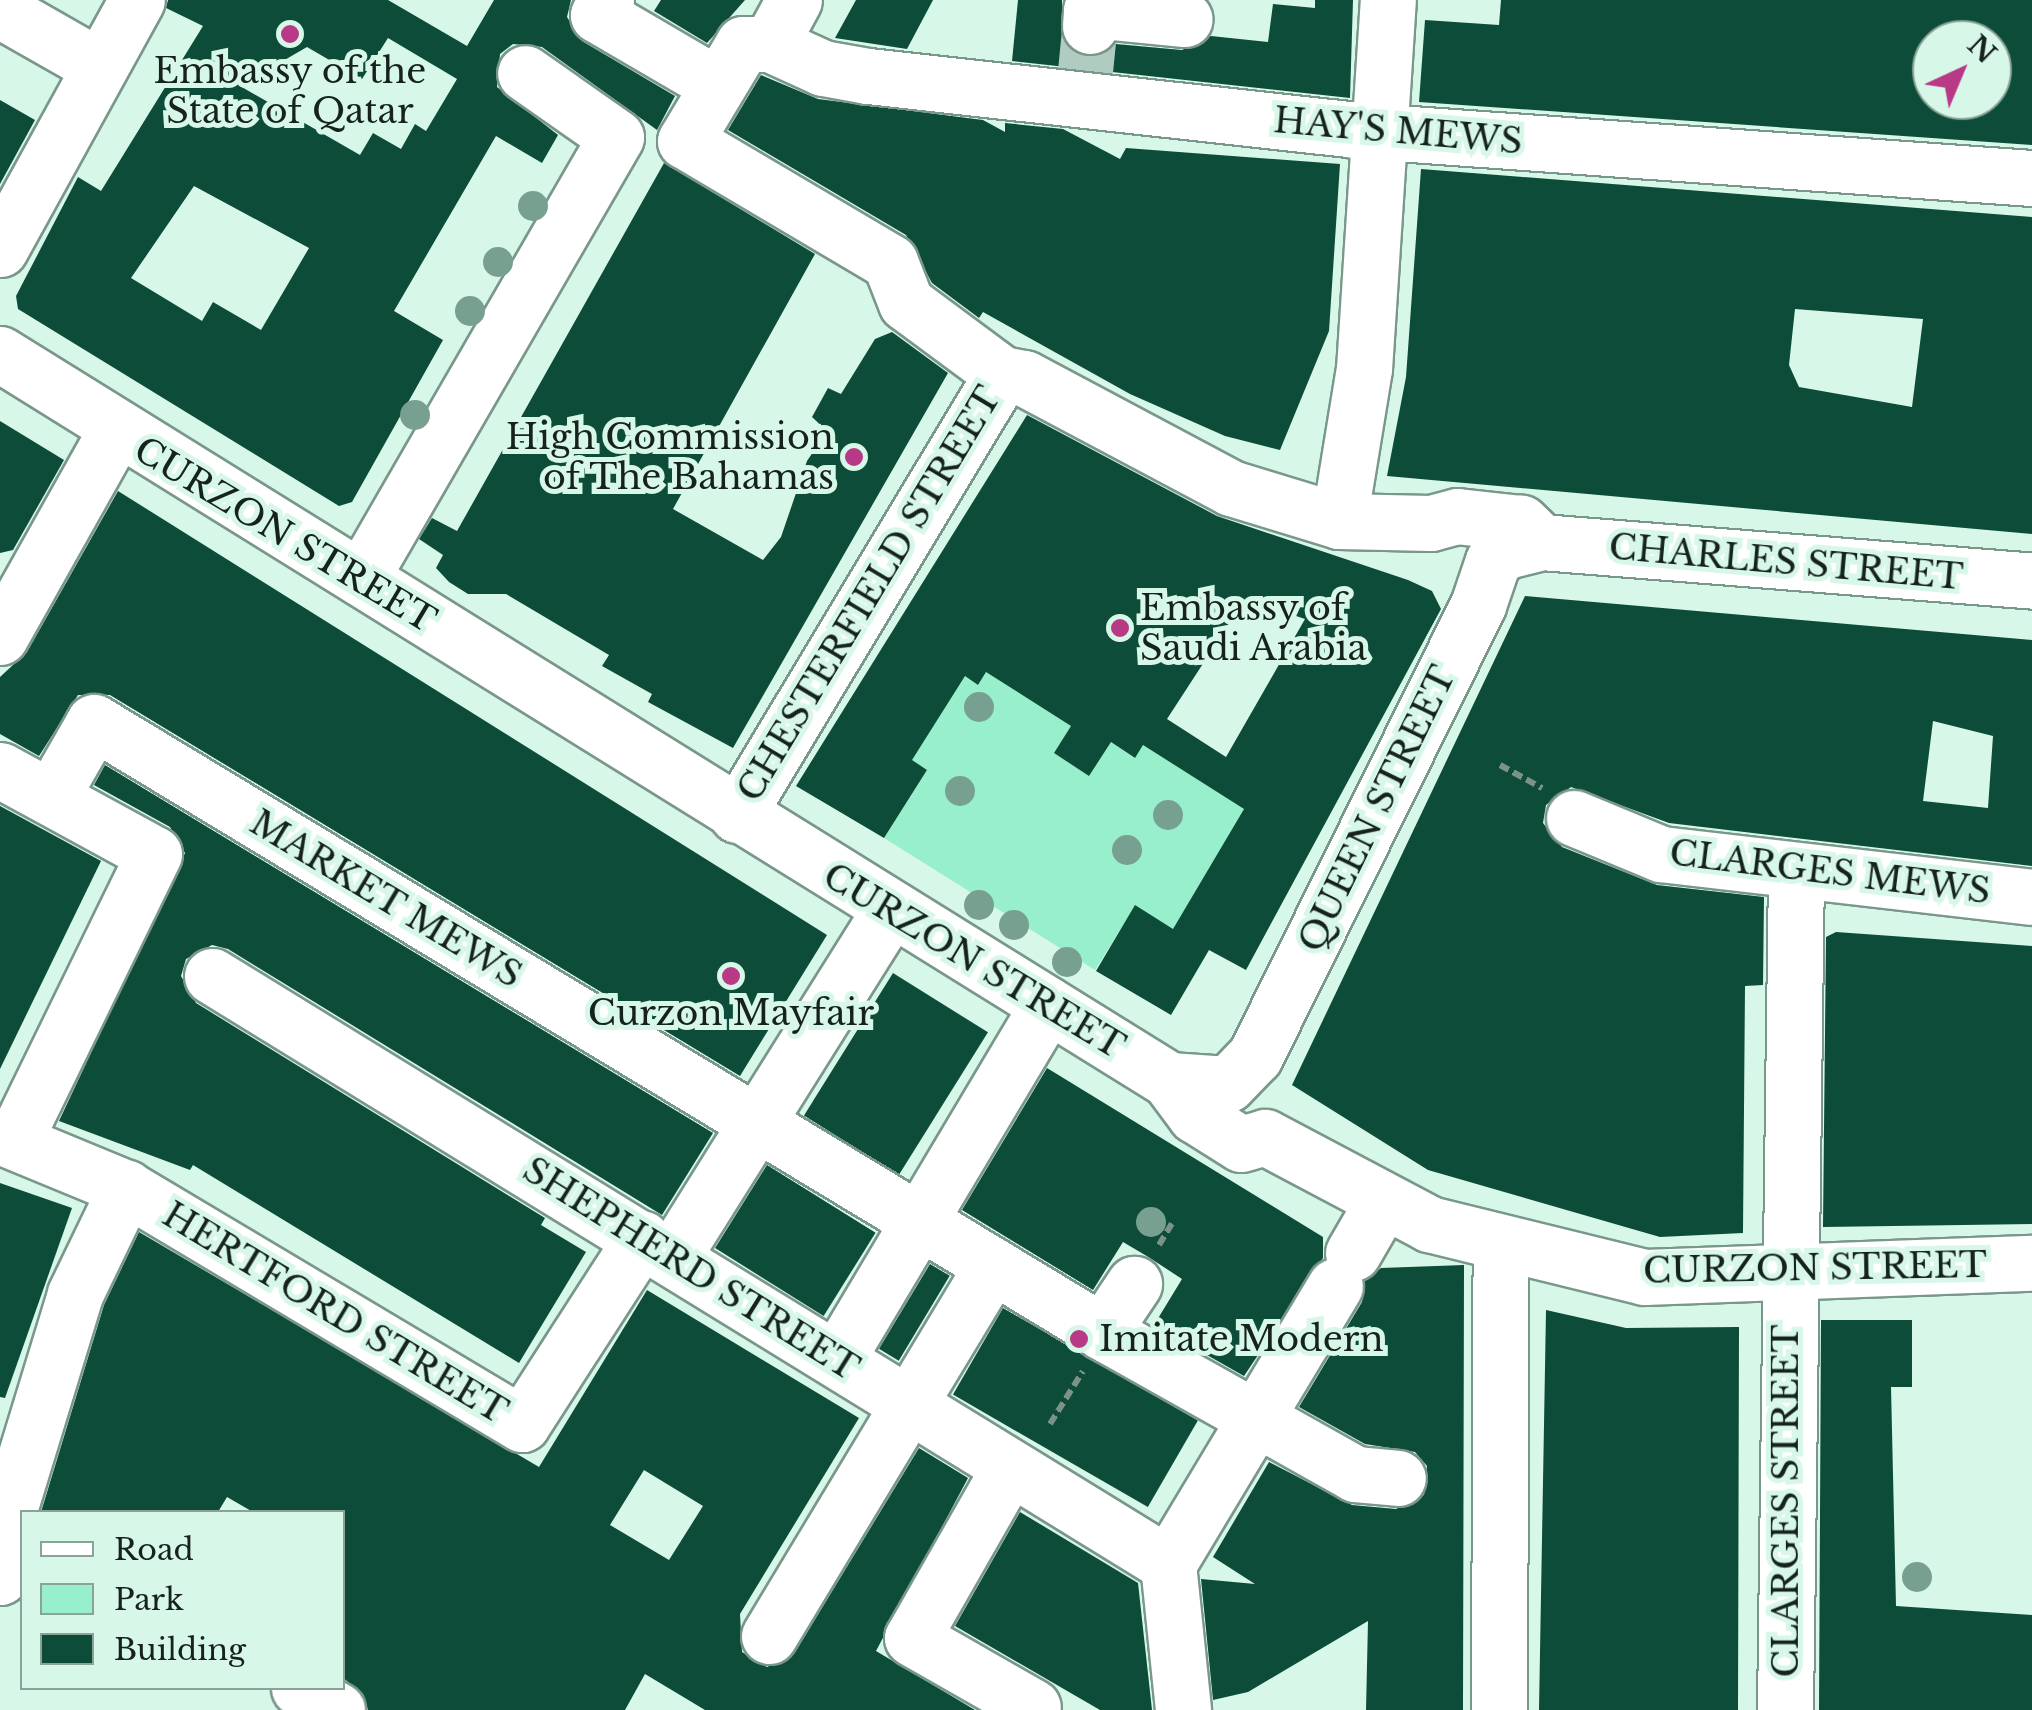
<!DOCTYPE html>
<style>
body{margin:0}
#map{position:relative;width:2032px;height:1710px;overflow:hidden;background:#d7f7e9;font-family:"Libre Baskerville",serif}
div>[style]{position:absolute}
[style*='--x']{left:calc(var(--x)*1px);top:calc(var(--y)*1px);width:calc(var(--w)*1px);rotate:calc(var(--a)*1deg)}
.green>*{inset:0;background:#97efcc}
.building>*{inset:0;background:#0c4c39;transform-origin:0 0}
.minor-tunnel>*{height:55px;margin-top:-27.5px;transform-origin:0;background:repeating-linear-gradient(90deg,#b0ccc0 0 55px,transparent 0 83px)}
.path>*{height:6px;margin-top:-3px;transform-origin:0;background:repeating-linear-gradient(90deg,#7b9288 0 10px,transparent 0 15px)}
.roads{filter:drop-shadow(2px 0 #7a978b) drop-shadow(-2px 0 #7a978b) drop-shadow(0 2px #7a978b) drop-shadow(0 -2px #7a978b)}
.minor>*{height:55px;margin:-27.5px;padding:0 27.5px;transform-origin:27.5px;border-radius:27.5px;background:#fff}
.trees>*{width:30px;height:30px;margin:-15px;border-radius:50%;background:#78a090}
.dots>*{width:28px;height:28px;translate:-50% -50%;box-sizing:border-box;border:5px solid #d7f7e9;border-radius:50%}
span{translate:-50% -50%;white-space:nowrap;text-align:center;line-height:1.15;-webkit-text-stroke:10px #d7f7e9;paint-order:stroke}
.poi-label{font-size:35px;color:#16221d}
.right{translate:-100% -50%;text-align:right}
.left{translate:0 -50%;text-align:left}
.street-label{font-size:35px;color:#16221d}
.legend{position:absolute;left:20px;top:1510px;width:325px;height:180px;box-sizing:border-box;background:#d7f7e9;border:2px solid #8aa297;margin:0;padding:12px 18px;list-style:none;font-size:30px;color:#16221d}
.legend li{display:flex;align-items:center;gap:20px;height:50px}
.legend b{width:50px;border:2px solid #8aa297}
.north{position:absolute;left:1912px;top:20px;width:100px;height:100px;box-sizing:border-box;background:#d7f7e9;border:2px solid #8aa297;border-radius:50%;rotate:44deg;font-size:28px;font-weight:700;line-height:40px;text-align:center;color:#16221d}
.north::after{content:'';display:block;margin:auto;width:35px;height:45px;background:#b83986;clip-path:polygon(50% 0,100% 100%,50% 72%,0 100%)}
</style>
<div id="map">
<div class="green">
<i style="clip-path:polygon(986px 672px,1071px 726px,1054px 753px,1089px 775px,1111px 742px,1134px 758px,1143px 745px,1244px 809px,1173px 929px,1135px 906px,1095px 970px,884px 838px,927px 770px,904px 755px,965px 676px,978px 685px)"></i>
</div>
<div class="building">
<i style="clip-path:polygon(evenodd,168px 0,388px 0,467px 46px,494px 0,571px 0,567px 17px,582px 41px,675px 96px,657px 130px,542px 47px,513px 44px,500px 54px,497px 87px,558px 135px,542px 163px,496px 136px,394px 311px,443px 340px,352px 502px,339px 506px,18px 309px,16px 296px,78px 177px,101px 191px,203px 26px,166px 8px,168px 0,388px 38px,457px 79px,426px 131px,415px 124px,401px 149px,373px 133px,360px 155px,240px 86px,307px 47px,362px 79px,388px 38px,168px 0,194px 186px,309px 248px,261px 330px,213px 302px,202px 321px,131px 278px,194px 186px)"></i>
<i style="clip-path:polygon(661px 0,745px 0,707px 43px,654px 11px)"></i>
<i style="clip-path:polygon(856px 0,933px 0,907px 49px,835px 38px)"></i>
<i style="clip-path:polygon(1018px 0,1062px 0,1062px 39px,1089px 57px,1116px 44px,1182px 50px,1211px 36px,1268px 42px,1273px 4px,1315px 8px,1315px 0,1353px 0,1350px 98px,1012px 61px)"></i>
<i style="clip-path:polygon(evenodd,1501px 0,2032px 0,2032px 145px,1419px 102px,1425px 20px,1499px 25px,1501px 0,1932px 40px,1992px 40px,1992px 100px,1932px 100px,1932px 40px)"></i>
<i style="clip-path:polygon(761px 75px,818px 99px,983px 120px,1005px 132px,1005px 123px,1063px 129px,1120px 159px,1126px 148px,1340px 164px,1329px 331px,1280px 450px,1225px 436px,1130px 394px,983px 312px,979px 318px,932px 283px,906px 235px,728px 130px)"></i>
<i style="clip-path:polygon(0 100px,35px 120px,0 184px)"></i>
<i style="clip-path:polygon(664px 163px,815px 254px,673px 509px,763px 560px,781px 537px,807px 461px,827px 431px,812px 417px,828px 388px,841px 394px,875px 339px,892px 332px,948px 373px,733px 748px,648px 702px,652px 694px,602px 666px,609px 655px,506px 594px,468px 594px,449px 582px,436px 568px,443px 555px,419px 539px,432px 518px,457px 531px)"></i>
<i style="clip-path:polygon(evenodd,1421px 169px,2032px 217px,2032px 534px,1387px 476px,1406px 377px,1421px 169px,1795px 309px,1923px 319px,1912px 407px,1799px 387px,1789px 365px,1795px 309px)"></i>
<i style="clip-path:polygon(evenodd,1027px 415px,1217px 516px,1408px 580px,1432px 591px,1441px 609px,1246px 970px,1209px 950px,1171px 1015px,1096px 971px,1135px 905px,1173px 929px,1244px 809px,1143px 745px,1135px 758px,1111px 742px,1089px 776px,1054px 753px,1071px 726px,986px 672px,978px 685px,965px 676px,912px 760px,927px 770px,884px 838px,796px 786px,1027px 415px,1245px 599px,1305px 619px,1226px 757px,1167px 719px,1245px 599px)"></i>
<i style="clip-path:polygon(0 421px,64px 460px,13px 550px,0 553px)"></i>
<i style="clip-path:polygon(118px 491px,827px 935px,740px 1076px,110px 695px,78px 695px,39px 756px,0 734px,0 677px,27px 652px)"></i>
<i style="clip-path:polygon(evenodd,1525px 596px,2032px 640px,2032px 866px,1669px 823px,1571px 787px,1546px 805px,1543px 823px,1562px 847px,1657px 885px,1764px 897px,1763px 985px,1745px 986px,1743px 1233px,1660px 1237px,1428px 1170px,1292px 1085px,1525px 596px,1933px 721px,1993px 736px,1988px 808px,1923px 801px,1933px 721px)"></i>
<i style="clip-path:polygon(105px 765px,713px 1133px,662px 1215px,228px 949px,212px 945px,186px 959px,181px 976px,196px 1003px,545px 1218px,541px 1225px,586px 1252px,519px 1363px,193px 1165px,190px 1170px,59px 1121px,185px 853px,170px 827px,94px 785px)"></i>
<i style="clip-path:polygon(0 806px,101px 861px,0 1069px)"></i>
<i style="clip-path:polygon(1836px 932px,2032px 946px,2032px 1224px,1823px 1227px,1826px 937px)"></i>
<i style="left:893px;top:973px;width:112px;height:168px;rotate:32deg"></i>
<i style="clip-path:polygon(1047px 1068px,1323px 1237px,1323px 1258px,1244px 1376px,1154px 1325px,1182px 1279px,1150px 1258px,1123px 1242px,1093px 1290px,962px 1210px)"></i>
<i style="left:767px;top:1165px;width:128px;height:98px;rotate:32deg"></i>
<i style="clip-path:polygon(0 1183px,72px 1208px,5px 1398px,0 1397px)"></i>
<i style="clip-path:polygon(evenodd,139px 1232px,539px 1467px,647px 1290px,859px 1418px,740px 1614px,742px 1652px,767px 1667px,794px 1654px,919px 1448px,968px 1478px,876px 1651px,975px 1710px,705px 1710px,645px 1674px,625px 1710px,368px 1710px,363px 1694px,342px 1677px,342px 1512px,253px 1512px,227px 1497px,218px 1512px,41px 1512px,104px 1305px,139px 1232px,644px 1470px,703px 1506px,669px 1560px,610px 1525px,644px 1470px)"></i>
<i style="left:930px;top:1264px;width:23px;height:99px;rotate:31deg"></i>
<i style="clip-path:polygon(1464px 1265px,1463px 1710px,1366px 1710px,1368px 1621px,1248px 1692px,1213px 1700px,1201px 1579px,1255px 1584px,1213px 1557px,1269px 1462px,1352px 1505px,1396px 1509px,1424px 1495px,1427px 1466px,1415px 1452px,1365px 1444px,1299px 1407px,1362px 1302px,1365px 1281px,1381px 1268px)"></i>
<i style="left:1003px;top:1308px;width:225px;height:100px;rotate:30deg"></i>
<i style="clip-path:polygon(1546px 1310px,1626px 1328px,1739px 1327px,1738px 1710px,1539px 1710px)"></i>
<i style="clip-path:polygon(1821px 1320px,1912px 1320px,1912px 1387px,1891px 1387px,1896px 1606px,2032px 1615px,2032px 1710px,1819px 1710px)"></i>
<i style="clip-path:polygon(1020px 1512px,1138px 1583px,1152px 1710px,1100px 1710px,955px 1626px)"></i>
</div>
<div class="minor-tunnel">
<i style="--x:1085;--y:76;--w:50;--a:-84.3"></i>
</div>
<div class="path">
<i style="--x:1500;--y:765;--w:48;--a:28.7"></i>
<i style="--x:1159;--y:1245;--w:29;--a:-59"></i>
<i style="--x:1050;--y:1424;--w:62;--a:-58.1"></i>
</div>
<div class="roads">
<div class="minor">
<i style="--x:606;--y:0;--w:17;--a:118"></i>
<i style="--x:598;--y:15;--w:139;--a:30.3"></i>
<i style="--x:0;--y:10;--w:115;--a:29.7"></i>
<i style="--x:1090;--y:26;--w:16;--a:-86"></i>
<i style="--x:1091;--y:10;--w:94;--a:5.5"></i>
<i style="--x:770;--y:44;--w:50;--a:-61.4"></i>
<i style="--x:0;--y:249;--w:284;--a:-61.2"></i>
<i style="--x:0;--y:354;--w:1376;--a:31.84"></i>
<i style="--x:1169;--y:1080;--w:44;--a:53.4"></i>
<i style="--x:1195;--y:1115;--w:54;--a:32.2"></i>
<i style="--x:1241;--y:1144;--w:25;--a:-16"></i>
<i style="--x:1265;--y:1137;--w:186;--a:27.9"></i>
<i style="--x:1429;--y:1224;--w:222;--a:13.8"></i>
<i style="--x:1645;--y:1277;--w:387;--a:-2.1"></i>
<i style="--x:1339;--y:521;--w:154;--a:-80.7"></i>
<i style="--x:1364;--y:369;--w:370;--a:-86.3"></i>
<i style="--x:1541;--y:542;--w:28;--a:-136"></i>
<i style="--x:1521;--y:523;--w:64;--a:-173.8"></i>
<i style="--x:1457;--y:516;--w:27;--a:165"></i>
<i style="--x:1431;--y:523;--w:92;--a:-178.8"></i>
<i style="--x:1339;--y:521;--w:113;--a:-163"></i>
<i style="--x:1231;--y:488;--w:234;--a:-152"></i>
<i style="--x:1024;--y:378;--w:22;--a:-170"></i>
<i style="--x:1002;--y:374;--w:119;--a:-143.5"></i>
<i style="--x:906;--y:303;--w:44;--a:-111.3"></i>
<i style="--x:890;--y:262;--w:238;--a:-149.4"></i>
<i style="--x:685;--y:141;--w:113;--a:-59.1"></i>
<i style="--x:743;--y:44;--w:27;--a:0"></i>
<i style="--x:770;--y:44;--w:58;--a:24.4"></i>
<i style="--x:823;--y:68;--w:46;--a:10.1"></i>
<i style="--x:868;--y:76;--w:490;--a:6.3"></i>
<i style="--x:1355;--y:130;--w:679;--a:4.06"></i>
<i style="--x:361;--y:578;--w:509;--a:-59.96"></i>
<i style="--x:616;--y:137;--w:111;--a:-144.9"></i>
<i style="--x:0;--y:637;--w:235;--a:-60.7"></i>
<i style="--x:0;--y:770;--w:175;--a:28.6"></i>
<i style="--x:154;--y:854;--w:319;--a:116"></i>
<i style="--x:51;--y:797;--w:86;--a:-60.2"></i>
<i style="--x:94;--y:722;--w:1183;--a:31.16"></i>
<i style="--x:1106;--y:1334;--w:286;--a:29.3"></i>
<i style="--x:1355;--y:1474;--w:43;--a:5.3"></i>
<i style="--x:737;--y:815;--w:514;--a:-59"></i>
<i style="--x:1574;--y:818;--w:94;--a:22.5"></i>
<i style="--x:1661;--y:854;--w:373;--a:6.6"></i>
<i style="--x:212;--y:976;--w:1122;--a:31.59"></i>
<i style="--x:1169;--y:1080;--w:59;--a:3.9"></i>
<i style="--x:1228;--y:1084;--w:39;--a:-46"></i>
<i style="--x:1255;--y:1056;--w:503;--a:-63.69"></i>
<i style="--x:1478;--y:605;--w:46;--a:-71.2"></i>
<i style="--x:1493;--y:561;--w:16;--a:-38"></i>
<i style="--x:1506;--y:551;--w:36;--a:-14"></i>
<i style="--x:1541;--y:542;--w:493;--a:4.5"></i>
<i style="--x:0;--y:1136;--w:136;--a:22.4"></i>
<i style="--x:126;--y:1188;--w:461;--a:30.8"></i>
<i style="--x:522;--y:1424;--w:221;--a:-57.2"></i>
<i style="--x:1353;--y:1253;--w:58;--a:-59.9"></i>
<i style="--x:673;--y:1256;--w:406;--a:-57.9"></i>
<i style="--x:1102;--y:1332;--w:58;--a:-56.3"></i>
<i style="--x:838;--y:1357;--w:410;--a:-59.2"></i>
<i style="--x:1008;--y:1470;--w:193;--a:119.7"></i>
<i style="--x:912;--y:1638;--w:139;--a:29.7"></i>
<i style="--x:1168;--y:1564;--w:324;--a:-59"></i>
<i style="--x:1168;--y:1564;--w:147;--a:84.1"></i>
<i style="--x:0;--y:1577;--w:71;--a:-81.9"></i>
<i style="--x:10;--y:1507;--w:223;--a:-73"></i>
<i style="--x:75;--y:1294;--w:118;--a:-64.3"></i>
<i style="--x:769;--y:1636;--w:433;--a:-58.9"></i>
<i style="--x:299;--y:1688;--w:44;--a:30.1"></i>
<i style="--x:1499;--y:1710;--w:467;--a:-89.8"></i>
<i style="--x:1785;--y:1710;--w:839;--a:-89.25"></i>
</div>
</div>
<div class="trees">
<i style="left:533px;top:206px"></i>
<i style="left:498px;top:262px"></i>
<i style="left:470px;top:311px"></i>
<i style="left:415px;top:415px"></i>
<i style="left:979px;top:707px"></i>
<i style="left:960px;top:791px"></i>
<i style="left:1168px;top:815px"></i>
<i style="left:1127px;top:850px"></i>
<i style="left:979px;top:905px"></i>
<i style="left:1014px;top:925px"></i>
<i style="left:1067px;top:962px"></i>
<i style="left:1151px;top:1222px"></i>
<i style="left:1917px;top:1577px"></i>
</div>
<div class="dots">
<i style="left:290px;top:34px;background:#b83986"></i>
<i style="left:854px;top:457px;background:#b83986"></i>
<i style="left:1120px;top:628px;background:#b83986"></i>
<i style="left:731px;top:976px;background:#b83986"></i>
<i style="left:1079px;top:1339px;background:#b83986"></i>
</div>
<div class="poi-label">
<span style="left:290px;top:91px">Embassy of the<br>State of Qatar</span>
<span class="right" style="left:834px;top:457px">High Commission<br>of The Bahamas</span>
<span class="left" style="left:1140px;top:628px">Embassy of<br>Saudi Arabia</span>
<span style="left:731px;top:1013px">Curzon Mayfair</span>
<span class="left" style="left:1099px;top:1339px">Imitate Modern</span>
</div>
<div class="street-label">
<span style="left:1398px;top:131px;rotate:5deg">HAY'S MEWS</span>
<span style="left:285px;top:535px;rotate:31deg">CURZON STREET</span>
<span style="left:1786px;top:562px;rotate:5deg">CHARLES STREET</span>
<span style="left:869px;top:594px;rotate:-59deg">CHESTERFIELD STREET</span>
<span style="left:1377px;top:809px;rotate:-64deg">QUEEN STREET</span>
<span style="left:1830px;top:872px;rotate:7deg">CLARGES MEWS</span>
<span style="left:386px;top:899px;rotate:31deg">MARKET MEWS</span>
<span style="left:974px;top:961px;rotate:31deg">CURZON STREET</span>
<span style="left:1815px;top:1268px;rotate:-1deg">CURZON STREET</span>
<span style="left:691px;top:1269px;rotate:32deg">SHEPHERD STREET</span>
<span style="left:335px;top:1313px;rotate:31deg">HERTFORD STREET</span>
<span style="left:1786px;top:1501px;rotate:-90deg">CLARGES STREET</span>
</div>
<ul class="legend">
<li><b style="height:12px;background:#fff"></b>Road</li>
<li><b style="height:28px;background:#97efcc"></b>Park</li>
<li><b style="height:28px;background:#0c4c39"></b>Building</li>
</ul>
<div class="north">N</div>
</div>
